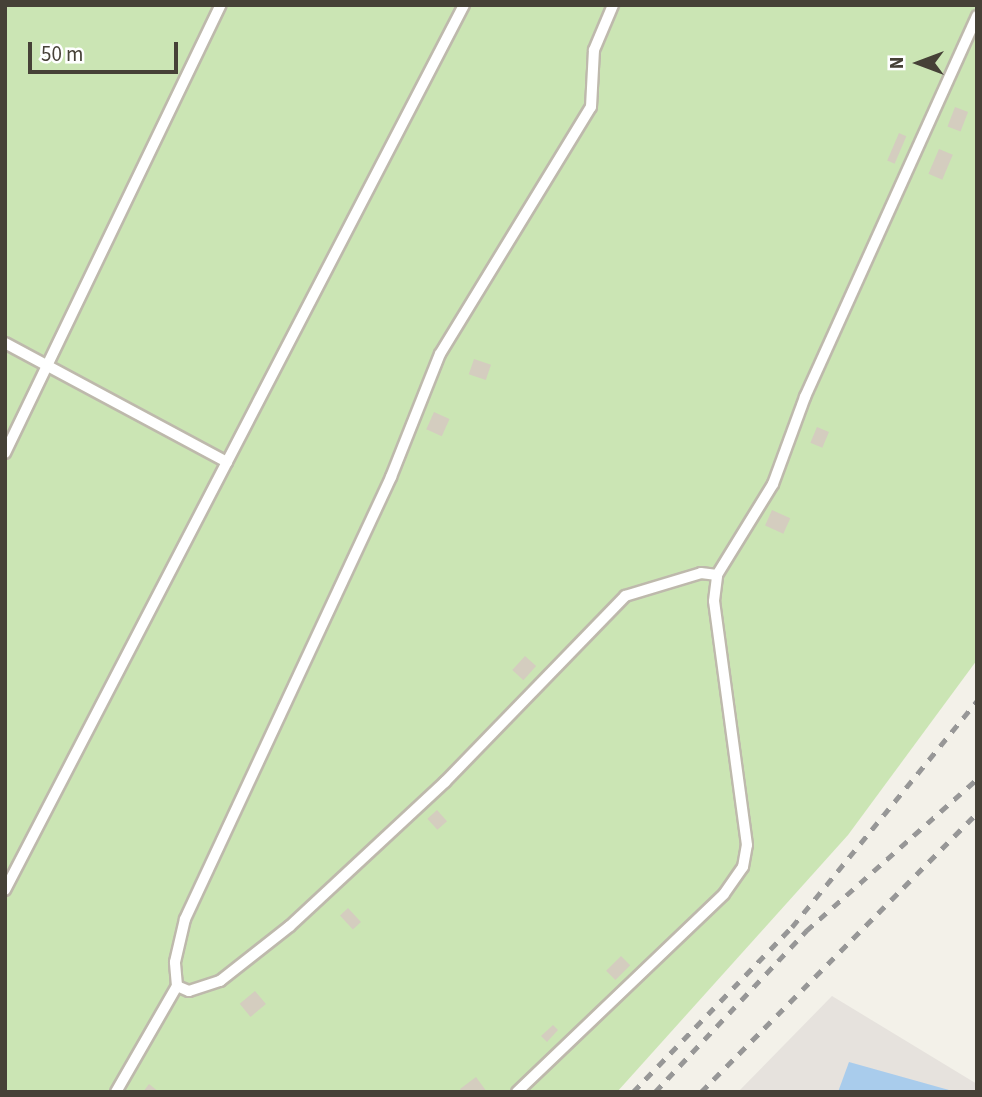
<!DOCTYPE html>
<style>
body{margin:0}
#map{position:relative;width:982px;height:1097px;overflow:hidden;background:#f3f1e9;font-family:"Source Sans 3",sans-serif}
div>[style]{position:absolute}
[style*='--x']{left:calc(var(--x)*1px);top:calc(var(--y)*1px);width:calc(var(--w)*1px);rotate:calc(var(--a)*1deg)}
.industrial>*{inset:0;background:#e6e2dd}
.green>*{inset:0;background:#cbe5b4}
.water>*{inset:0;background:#a9ccec}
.building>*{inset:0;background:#d4cdbf;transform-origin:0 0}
.roads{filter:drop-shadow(2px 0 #beb9ac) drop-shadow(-2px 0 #beb9ac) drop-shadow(0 2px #beb9ac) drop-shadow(0 -2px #beb9ac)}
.service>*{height:10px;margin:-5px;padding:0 5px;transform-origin:5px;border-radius:5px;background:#fff}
.rail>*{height:5px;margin-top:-2.5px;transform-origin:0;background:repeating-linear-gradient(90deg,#979797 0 9px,transparent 0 18px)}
span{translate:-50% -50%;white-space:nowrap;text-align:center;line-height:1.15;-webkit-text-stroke:5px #fff;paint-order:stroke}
.frame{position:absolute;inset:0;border:7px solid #464137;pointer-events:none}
.north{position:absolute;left:884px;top:28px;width:70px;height:70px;-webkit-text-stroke:5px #fff;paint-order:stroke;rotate:270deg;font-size:19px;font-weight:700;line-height:28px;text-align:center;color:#464137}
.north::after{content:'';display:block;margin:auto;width:24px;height:32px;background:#464137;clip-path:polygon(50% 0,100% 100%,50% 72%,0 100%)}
.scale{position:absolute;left:28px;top:42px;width:150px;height:32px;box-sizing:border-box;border:4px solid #464137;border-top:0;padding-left:9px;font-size:21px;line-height:24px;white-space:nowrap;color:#464137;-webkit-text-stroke:5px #fff;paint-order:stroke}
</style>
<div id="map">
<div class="industrial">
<i style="clip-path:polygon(832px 996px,977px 1084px,977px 1092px,738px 1092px)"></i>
</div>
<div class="green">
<i style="clip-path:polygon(5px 5px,977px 5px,977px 660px,848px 835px,617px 1092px,5px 1092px)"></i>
</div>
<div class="water">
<i style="clip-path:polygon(849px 1062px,949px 1090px,951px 1092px,838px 1092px)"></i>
</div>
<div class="building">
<i style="left:955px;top:107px;width:14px;height:21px;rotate:21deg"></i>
<i style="left:899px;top:133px;width:8px;height:30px;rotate:23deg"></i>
<i style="left:939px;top:149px;width:15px;height:27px;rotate:23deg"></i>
<i style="left:474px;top:359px;width:18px;height:16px;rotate:19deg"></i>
<i style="left:434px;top:412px;width:17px;height:19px;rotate:24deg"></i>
<i style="left:817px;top:427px;width:13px;height:17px;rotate:23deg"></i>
<i style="left:772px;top:510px;width:20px;height:17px;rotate:24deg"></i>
<i style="left:525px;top:656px;width:15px;height:19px;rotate:42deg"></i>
<i style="left:437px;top:810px;width:15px;height:13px;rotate:48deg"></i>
<i style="left:348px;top:908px;width:19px;height:11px;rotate:47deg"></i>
<i style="left:621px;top:956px;width:13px;height:21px;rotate:45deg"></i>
<i style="left:255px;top:991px;width:17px;height:20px;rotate:50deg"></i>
<i style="clip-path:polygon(553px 1025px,558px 1030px,547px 1042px,541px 1036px)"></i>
<i style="clip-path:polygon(476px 1077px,487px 1092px,462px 1092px,460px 1089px)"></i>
<i style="clip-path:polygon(149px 1084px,159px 1092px,143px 1092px)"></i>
</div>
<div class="roads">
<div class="service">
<i style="--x:5;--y:343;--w:252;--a:28.2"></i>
<i style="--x:5;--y:453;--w:497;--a:-64.3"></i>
<i style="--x:5;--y:890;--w:997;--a:-62.59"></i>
<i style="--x:177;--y:986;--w:13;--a:23"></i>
<i style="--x:189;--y:991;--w:33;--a:-18"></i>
<i style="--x:220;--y:981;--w:89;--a:-38.2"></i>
<i style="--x:290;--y:926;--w:212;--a:-42.9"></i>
<i style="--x:445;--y:782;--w:259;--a:-45.9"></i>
<i style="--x:625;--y:596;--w:79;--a:-16.8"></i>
<i style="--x:701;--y:573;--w:16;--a:7"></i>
<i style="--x:116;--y:1092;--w:122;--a:-60.1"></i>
<i style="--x:177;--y:986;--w:24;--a:-95"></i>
<i style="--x:175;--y:962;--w:44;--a:-76.9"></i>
<i style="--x:185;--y:919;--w:488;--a:-65"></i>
<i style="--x:391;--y:477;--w:132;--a:-68.3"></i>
<i style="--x:440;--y:354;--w:289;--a:-58.6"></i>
<i style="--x:591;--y:107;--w:57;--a:-87"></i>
<i style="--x:594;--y:50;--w:49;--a:-67.1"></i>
<i style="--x:517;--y:1092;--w:286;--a:-43.7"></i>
<i style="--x:724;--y:894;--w:33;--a:-55"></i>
<i style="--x:743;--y:867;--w:22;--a:-80"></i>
<i style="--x:747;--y:845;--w:246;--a:-97.7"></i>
<i style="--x:714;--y:601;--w:26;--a:-83"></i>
<i style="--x:717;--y:575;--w:107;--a:-58.4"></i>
<i style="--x:773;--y:484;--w:93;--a:-69.8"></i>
<i style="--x:805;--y:397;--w:418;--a:-65.7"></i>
</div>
</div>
<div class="rail">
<i style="--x:633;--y:1092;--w:229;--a:-46.1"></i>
<i style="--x:792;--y:927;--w:292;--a:-50.7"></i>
<i style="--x:655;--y:1092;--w:221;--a:-46.8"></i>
<i style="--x:806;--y:931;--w:229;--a:-41.6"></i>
<i style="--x:701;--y:1092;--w:392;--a:-45.3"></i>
</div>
<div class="frame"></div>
<div class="north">N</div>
<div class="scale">50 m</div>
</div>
